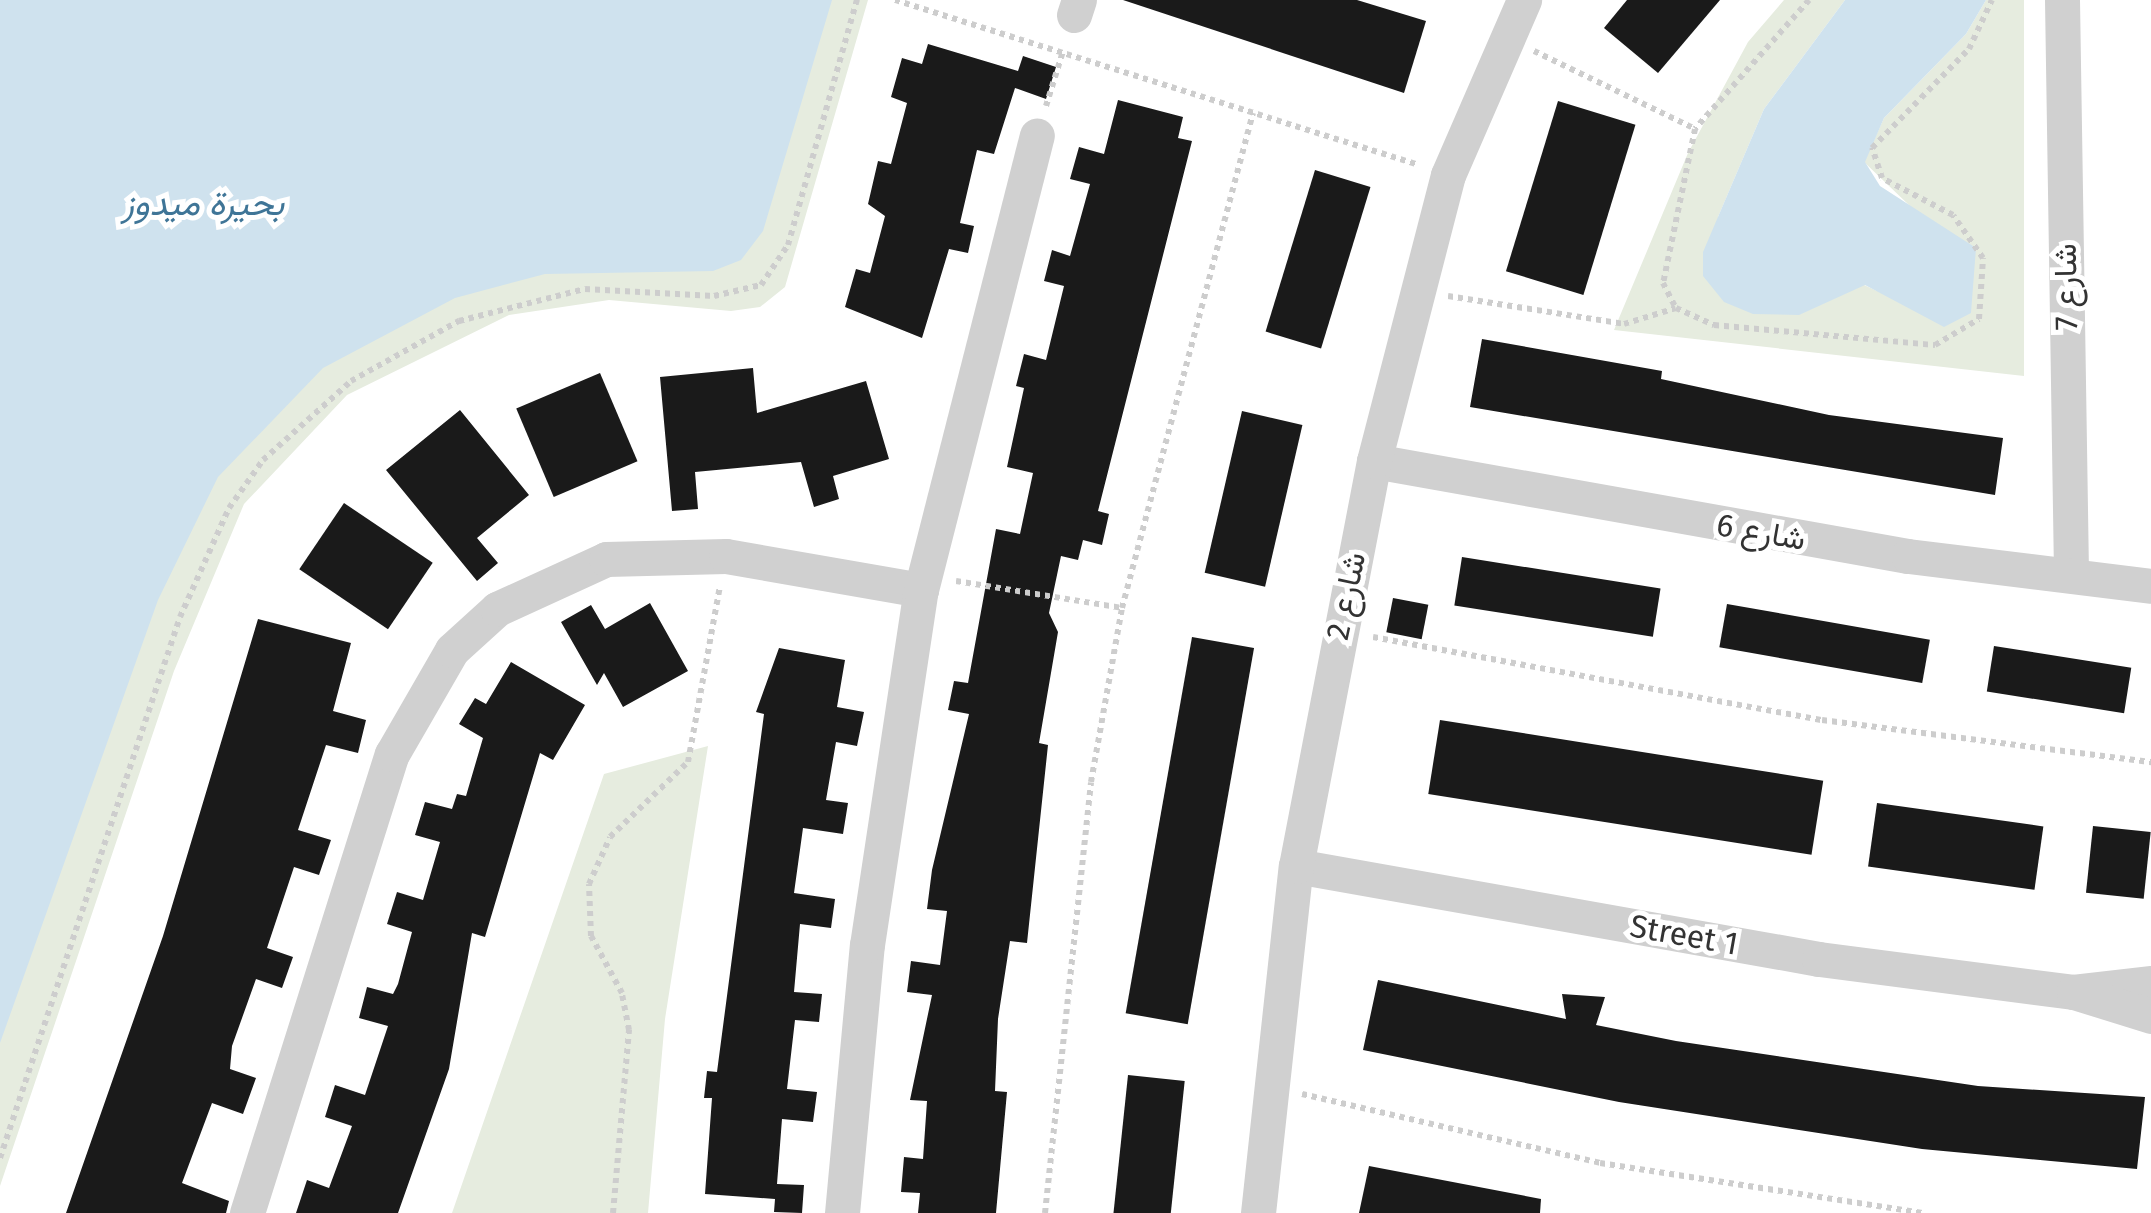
<!DOCTYPE html>
<meta charset="utf-8">
<style>
body{margin:0}
#map{position:relative;width:2151px;height:1213px;overflow:hidden;background:#fff;font-family:"Fira Sans",Vazirmatn,sans-serif}
div>[style]{position:absolute}
[style*='--x']{left:calc(var(--x)*1px);top:calc(var(--y)*1px);width:calc(var(--w)*1px);rotate:calc(var(--a)*1deg)}
.green>*{inset:0;background:#e6ecdf}
.water>*{inset:0;background:#cfe2ee}
.building>*{inset:0;background:#1a1a1a;transform-origin:0 0}
.path>*{height:6px;margin-top:-3px;transform-origin:0;background:repeating-linear-gradient(90deg,#cdcdcd 0 5px,transparent 0 10px)}
.minor>*{height:35px;margin:-17.5px;padding:0 17.5px;transform-origin:17.5px;border-radius:17.5px;background:#d0d0d0}
span{translate:-50% -50%;white-space:nowrap;text-align:center;line-height:1.15;-webkit-text-stroke:10px #fff;paint-order:stroke}
.street-label{font-size:32px;color:#333}
.water-label{font-size:35px;color:#3f7597;font-style:italic}
</style>
<div id="map">
<div class="green">
<i style="clip-path:polygon(0 0,868px 0,785px 287px,760px 307px,731px 311px,609px 300px,509px 315px,347px 395px,244px 504px,174px 671px,0 1186px)"></i>
<i style="clip-path:polygon(1784px 0,1845px 0,1764px 109px,1718px 217px,1877px 291px,1911px 207px,1864px 162px,1884px 118px,1966px 34px,1986px 0,2024px 0,2024px 376px,1614px 330px,1688px 153px,1748px 42px)"></i>
<i style="clip-path:polygon(708px 746px,665px 1019px,648px 1213px,452px 1213px,604px 774px)"></i>
</div>
<div class="water">
<i style="clip-path:polygon(0 0,832px 0,763px 231px,741px 260px,713px 271px,545px 274px,455px 298px,323px 368px,218px 477px,158px 600px,0 1043px)"></i>
<i style="clip-path:polygon(1845px 0,1986px 0,1966px 34px,1884px 118px,1865px 162px,1880px 186px,1976px 248px,1971px 313px,1944px 327px,1865px 285px,1799px 315px,1753px 314px,1724px 302px,1703px 276px,1703px 252px,1764px 109px)"></i>
</div>
<div class="building">
<i style="clip-path:polygon(1123px 0,1357px 0,1426px 21px,1404px 93px)"></i>
<i style="clip-path:polygon(1627px 0,1720px 0,1658px 73px,1604px 28px)"></i>
<i style="clip-path:polygon(928px 44px,1018px 71px,1023px 56px,1056px 67px,1046px 99px,1015px 88px,994px 154px,977px 150px,960px 223px,974px 226px,968px 253px,949px 249px,922px 338px,845px 307px,856px 269px,870px 273px,885px 216px,868px 204px,878px 161px,891px 164px,907px 103px,891px 97px,902px 58px,922px 64px)"></i>
<i style="clip-path:polygon(1118px 100px,1183px 117px,1178px 138px,1192px 141px,1098px 511px,1109px 514px,1102px 545px,1083px 540px,1078px 560px,1061px 556px,1049px 613px,1058px 632px,1039px 743px,1048px 745px,1027px 943px,1010px 941px,998px 1019px,995px 1091px,1007px 1092px,996px 1213px,918px 1213px,920px 1193px,901px 1192px,904px 1157px,923px 1159px,927px 1101px,910px 1100px,932px 995px,907px 992px,911px 961px,940px 965px,947px 911px,927px 909px,932px 870px,969px 714px,948px 710px,954px 681px,968px 683px,996px 529px,1020px 534px,1033px 473px,1007px 467px,1024px 388px,1016px 386px,1024px 354px,1046px 360px,1064px 286px,1044px 281px,1052px 250px,1070px 256px,1090px 184px,1070px 179px,1079px 147px,1104px 154px)"></i>
<i style="left:1558px;top:101px;width:81px;height:178px;rotate:17deg"></i>
<i style="left:1315px;top:170px;width:58px;height:169px;rotate:17deg"></i>
<i style="clip-path:polygon(1482px 339px,1662px 371px,1661px 379px,1829px 415px,2003px 438px,1995px 495px,1470px 407px)"></i>
<i style="clip-path:polygon(753px 368px,757px 413px,866px 381px,889px 459px,833px 476px,839px 499px,814px 507px,801px 462px,695px 472px,698px 509px,672px 511px,660px 377px)"></i>
<i style="left:600px;top:373px;width:96px;height:91px;rotate:67deg"></i>
<i style="clip-path:polygon(460px 410px,529px 495px,477px 538px,498px 563px,477px 581px,386px 470px)"></i>
<i style="left:1242px;top:411px;width:62px;height:166px;rotate:13deg"></i>
<i style="left:344px;top:503px;width:107px;height:80px;rotate:34deg"></i>
<i style="left:1462px;top:557px;width:201px;height:49px;rotate:9deg"></i>
<i style="left:1393px;top:598px;width:36px;height:35px;rotate:11deg"></i>
<i style="clip-path:polygon(650px 603px,688px 671px,623px 707px,604px 673px,597px 685px,561px 622px,591px 605px,605px 629px)"></i>
<i style="left:1727px;top:604px;width:206px;height:44px;rotate:10deg"></i>
<i style="clip-path:polygon(258px 619px,351px 643px,333px 711px,366px 720px,358px 753px,326px 745px,298px 830px,331px 840px,319px 875px,294px 867px,267px 948px,293px 957px,282px 988px,256px 979px,232px 1046px,230px 1069px,256px 1078px,243px 1114px,212px 1103px,182px 1183px,229px 1201px,226px 1213px,66px 1213px,163px 936px)"></i>
<i style="left:1192px;top:637px;width:63px;height:382px;rotate:10deg"></i>
<i style="left:1994px;top:646px;width:139px;height:46px;rotate:9deg"></i>
<i style="clip-path:polygon(779px 648px,845px 660px,837px 707px,864px 712px,857px 746px,836px 742px,826px 800px,848px 803px,843px 834px,803px 828px,794px 893px,835px 899px,831px 928px,800px 924px,794px 992px,822px 994px,819px 1022px,795px 1020px,787px 1089px,817px 1092px,813px 1122px,782px 1119px,777px 1184px,804px 1185px,802px 1213px,774px 1212px,775px 1199px,705px 1194px,712px 1098px,704px 1098px,707px 1071px,717px 1072px,764px 714px,756px 712px)"></i>
<i style="clip-path:polygon(511px 662px,585px 705px,553px 760px,540px 753px,485px 937px,472px 933px,449px 1069px,398px 1213px,296px 1213px,307px 1180px,329px 1188px,352px 1126px,325px 1117px,335px 1085px,365px 1095px,388px 1026px,359px 1018px,367px 987px,393px 994px,398px 984px,412px 932px,387px 924px,397px 892px,423px 900px,440px 842px,415px 835px,425px 802px,452px 809px,457px 794px,466px 796px,483px 738px,459px 724px,475px 698px,486px 704px)"></i>
<i style="left:1440px;top:720px;width:388px;height:75px;rotate:9deg"></i>
<i style="left:1877px;top:803px;width:168px;height:64px;rotate:8deg"></i>
<i style="left:2093px;top:826px;width:58px;height:67px;rotate:6deg"></i>
<i style="clip-path:polygon(1378px 980px,1566px 1019px,1562px 994px,1605px 997px,1596px 1025px,1676px 1041px,1978px 1086px,2145px 1097px,2137px 1169px,1922px 1149px,1619px 1102px,1363px 1050px)"></i>
<i style="left:1128px;top:1075px;width:57px;height:139px;rotate:6deg"></i>
<i style="clip-path:polygon(1369px 1166px,1541px 1199px,1540px 1213px,1359px 1213px)"></i>
</div>
<div class="path">
<i style="--x:895;--y:0;--w:549;--a:17.48"></i>
<i style="--x:1809;--y:0;--w:172;--a:131.5"></i>
<i style="--x:1695;--y:129;--w:157;--a:101.7"></i>
<i style="--x:1663;--y:283;--w:28;--a:63"></i>
<i style="--x:1676;--y:308;--w:42;--a:24.1"></i>
<i style="--x:1714;--y:325;--w:222;--a:5.2"></i>
<i style="--x:1935;--y:345;--w:51;--a:-30.6"></i>
<i style="--x:1979;--y:319;--w:61;--a:-86.2"></i>
<i style="--x:1983;--y:258;--w:52;--a:-124.9"></i>
<i style="--x:1953;--y:215;--w:80;--a:-152.5"></i>
<i style="--x:1882;--y:178;--w:32;--a:-108"></i>
<i style="--x:1872;--y:148;--w:139;--a:-45.6"></i>
<i style="--x:1969;--y:49;--w:54;--a:-64.9"></i>
<i style="--x:1534;--y:51;--w:179;--a:25.8"></i>
<i style="--x:1046;--y:106;--w:58;--a:-72.8"></i>
<i style="--x:1448;--y:296;--w:178;--a:9"></i>
<i style="--x:1624;--y:324;--w:54;--a:-17.1"></i>
<i style="--x:956;--y:581;--w:168;--a:9.2"></i>
<i style="--x:1373;--y:637;--w:457;--a:10.5"></i>
<i style="--x:1822;--y:720;--w:332;--a:7.3"></i>
<i style="--x:1302;--y:1094;--w:306;--a:13"></i>
<i style="--x:1600;--y:1163;--w:328;--a:8.8"></i>
<i style="--x:0;--y:1158;--w:570;--a:-71.6"></i>
<i style="--x:180;--y:617;--w:120;--a:-65.8"></i>
<i style="--x:229;--y:508;--w:59;--a:-54.7"></i>
<i style="--x:263;--y:460;--w:118;--a:-41.9"></i>
<i style="--x:351;--y:381;--w:124;--a:-29.1"></i>
<i style="--x:459;--y:321;--w:130;--a:-14.3"></i>
<i style="--x:585;--y:289;--w:129;--a:3.1"></i>
<i style="--x:714;--y:296;--w:48;--a:-13.2"></i>
<i style="--x:761;--y:285;--w:48;--a:-56"></i>
<i style="--x:788;--y:245;--w:255;--a:-74.3"></i>
<i style="--x:613;--y:1213;--w:184;--a:-85"></i>
<i style="--x:629;--y:1030;--w:38;--a:-101"></i>
<i style="--x:622;--y:993;--w:65;--a:-118.5"></i>
<i style="--x:591;--y:936;--w:52;--a:-92.2"></i>
<i style="--x:589;--y:884;--w:51;--a:-65.9"></i>
<i style="--x:610;--y:837;--w:108;--a:-43.9"></i>
<i style="--x:688;--y:762;--w:179;--a:-79.7"></i>
<i style="--x:1045;--y:1213;--w:433;--a:-83.9"></i>
<i style="--x:1091;--y:782;--w:177;--a:-79.9"></i>
<i style="--x:1122;--y:608;--w:512;--a:-75.18"></i>
</div>
<div class="minor">
<i style="--x:2062;--y:0;--w:574;--a:89.1"></i>
<i style="--x:1074;--y:15;--w:16;--a:-72"></i>
<i style="--x:1374;--y:461;--w:542;--a:10.09"></i>
<i style="--x:1908;--y:556;--w:245;--a:7"></i>
<i style="--x:1296;--y:866;--w:531;--a:10.08"></i>
<i style="--x:1819;--y:959;--w:256;--a:7.4"></i>
<i style="--x:2073;--y:992;--w:79;--a:-6.6"></i>
<i style="--x:2074;--y:992;--w:81;--a:17.3"></i>
<i style="--x:247;--y:1213;--w:481;--a:-72.5"></i>
<i style="--x:392;--y:754;--w:120;--a:-60"></i>
<i style="--x:452;--y:650;--w:61;--a:-42.3"></i>
<i style="--x:497;--y:609;--w:120;--a:-24.6"></i>
<i style="--x:606;--y:559;--w:120;--a:-1.4"></i>
<i style="--x:726;--y:556;--w:198;--a:9.9"></i>
<i style="--x:842;--y:1213;--w:269;--a:-84.7"></i>
<i style="--x:867;--y:945;--w:359;--a:-81.4"></i>
<i style="--x:921;--y:590;--w:469;--a:-75.7"></i>
<i style="--x:1258;--y:1213;--w:349;--a:-83.8"></i>
<i style="--x:1296;--y:866;--w:412;--a:-79.1"></i>
<i style="--x:1374;--y:461;--w:295;--a:-75.5"></i>
<i style="--x:1448;--y:175;--w:191;--a:-66.5"></i>
</div>
<div class="street-label">
<span style="left:2066px;top:287px;rotate:-91deg">شارع 7</span>
<span style="left:1761px;top:532px;rotate:10deg">شارع 6</span>
<span style="left:1346px;top:596px;rotate:-78deg">شارع 2</span>
<span style="left:1684px;top:935px;rotate:10deg">Street 1</span>
</div>
<div class="water-label">
<span style="left:203px;top:203px">بحيرة ميدوز</span>
</div>
</div>
